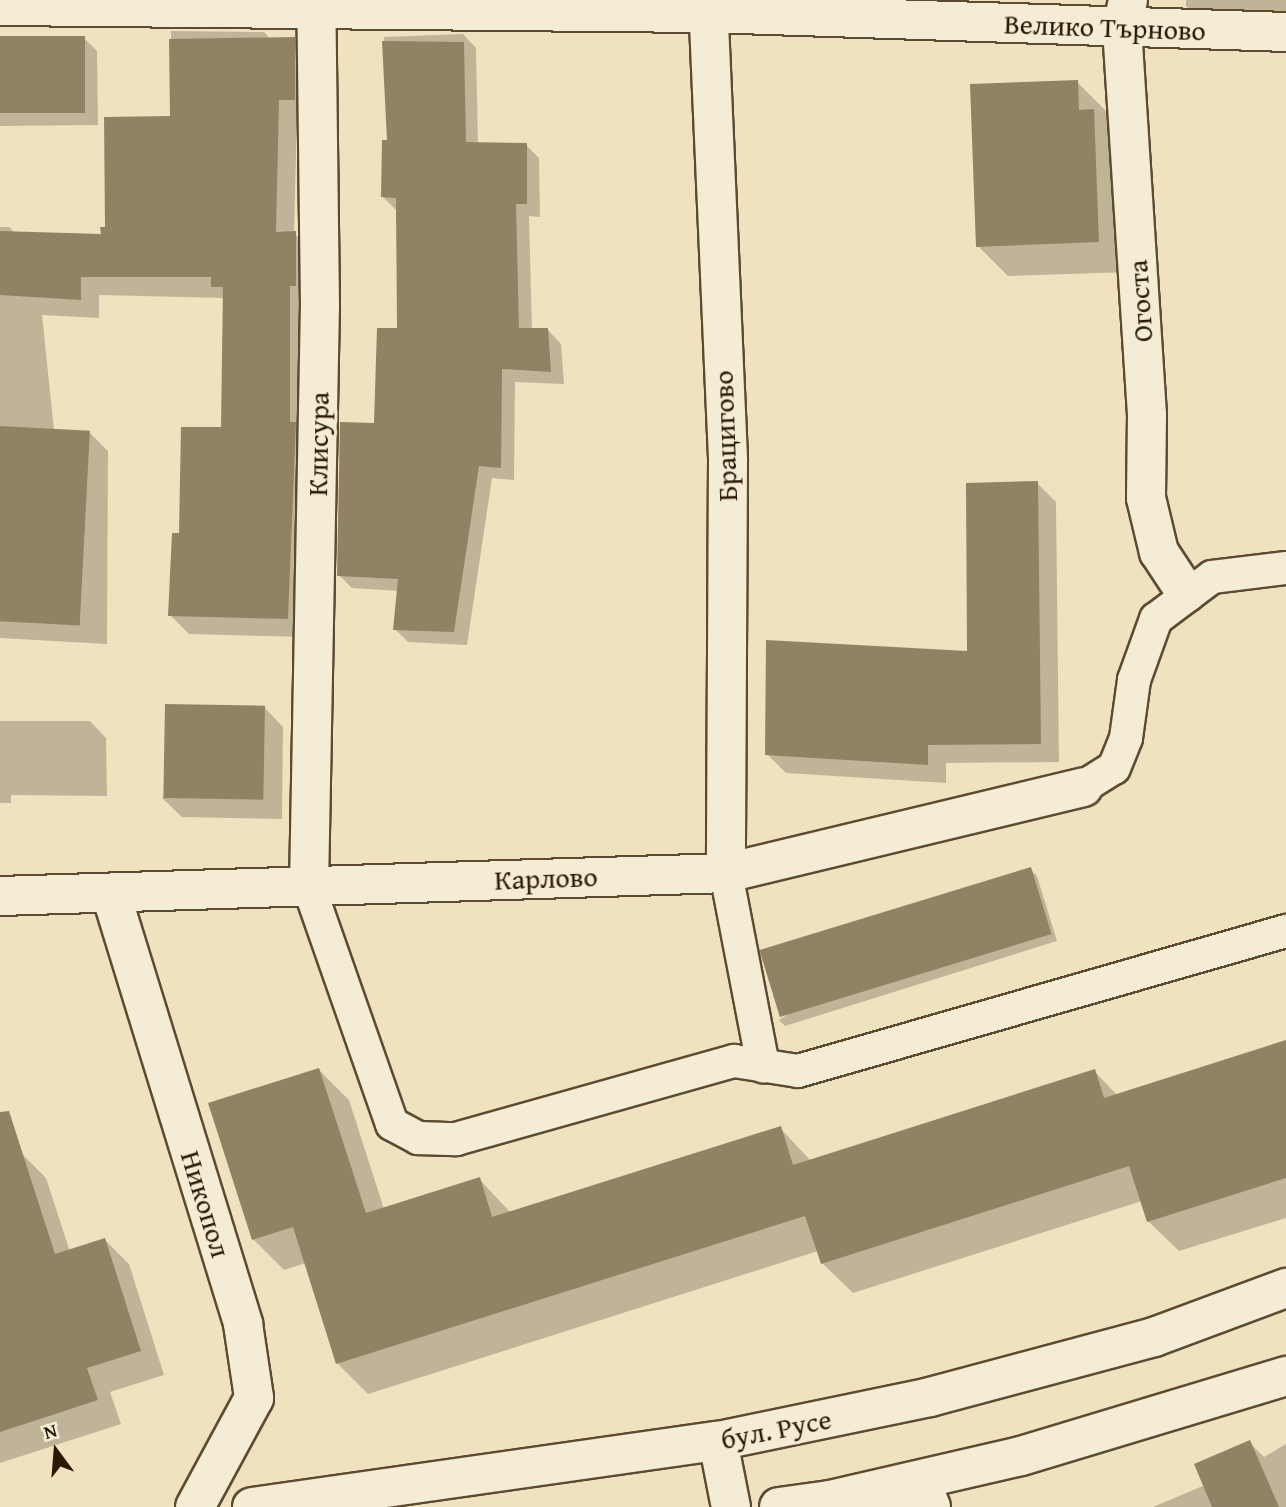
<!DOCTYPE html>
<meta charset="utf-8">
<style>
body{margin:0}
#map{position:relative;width:1286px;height:1507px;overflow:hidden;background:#f0e2be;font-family:"Gentium Book Plus",serif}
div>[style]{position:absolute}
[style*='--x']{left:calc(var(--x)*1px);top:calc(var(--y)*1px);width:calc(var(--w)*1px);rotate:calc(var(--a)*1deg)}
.shadow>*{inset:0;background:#0003}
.building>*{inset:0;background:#918264;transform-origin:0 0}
.roads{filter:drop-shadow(2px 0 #5c4b31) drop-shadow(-2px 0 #5c4b31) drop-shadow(0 2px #5c4b31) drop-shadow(0 -2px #5c4b31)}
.service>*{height:32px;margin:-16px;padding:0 16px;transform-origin:16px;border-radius:16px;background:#f5ecd5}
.minor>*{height:38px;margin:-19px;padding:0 19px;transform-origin:19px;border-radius:19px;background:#f5ecd5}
.secondary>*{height:38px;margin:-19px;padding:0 19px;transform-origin:19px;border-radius:19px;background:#f5ecd5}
span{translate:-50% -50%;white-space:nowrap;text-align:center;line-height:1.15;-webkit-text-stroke:6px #f5ecd5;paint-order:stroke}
.street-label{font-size:28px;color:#2b1902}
.north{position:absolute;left:21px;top:1416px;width:70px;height:70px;-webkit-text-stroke:5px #f5ecd5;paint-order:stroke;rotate:344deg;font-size:19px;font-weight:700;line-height:28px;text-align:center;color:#2b1902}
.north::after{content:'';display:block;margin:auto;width:24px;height:32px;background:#2b1902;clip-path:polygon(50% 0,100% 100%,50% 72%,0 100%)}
</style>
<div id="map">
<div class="shadow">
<i style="clip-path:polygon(1186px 0,1286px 0,1286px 40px,1216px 36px,1186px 6px)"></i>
<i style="clip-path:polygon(171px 31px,264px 32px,270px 39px,294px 39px,313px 58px,314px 118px,297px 118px,294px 233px,315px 252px,306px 637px,189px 634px,170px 615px,181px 535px,223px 429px,224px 298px,99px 295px,99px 318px,42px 315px,54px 430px,89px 432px,108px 451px,107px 644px,0 638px,0 227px,9px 227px,15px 233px,102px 236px,172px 118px)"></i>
<i style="clip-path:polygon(463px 34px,476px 48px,478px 144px,526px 145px,539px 158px,540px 217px,529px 216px,532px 330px,548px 330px,561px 344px,564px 384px,515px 382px,514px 480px,492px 478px,467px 645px,408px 642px,395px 629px,399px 591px,352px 588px,339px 575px,399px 330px,396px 210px,383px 197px,389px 141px,384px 37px)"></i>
<i style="clip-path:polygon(0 37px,84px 38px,97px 51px,98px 125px,0 126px)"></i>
<i style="clip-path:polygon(1077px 82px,1107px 112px,1108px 126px,1123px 141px,1129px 272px,1008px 276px,978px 246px)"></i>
<i style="clip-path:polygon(1037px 483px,1056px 502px,1059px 762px,946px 763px,946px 783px,786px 773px,767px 754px,969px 653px)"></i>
<i style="clip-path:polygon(264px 707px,283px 727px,282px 819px,182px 817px,162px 798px)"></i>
<i style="clip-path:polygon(0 721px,90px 721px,106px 738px,107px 796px,11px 795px,11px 803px,0 803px)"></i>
<i style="clip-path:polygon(1030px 869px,1037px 876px,1057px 941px,785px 1026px,779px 1020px)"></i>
<i style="clip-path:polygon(1286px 1042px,1286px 1218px,1179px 1251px,1148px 1221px,1142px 1201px,853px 1293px,822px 1263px,818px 1251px,368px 1394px,338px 1364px,306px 1263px,284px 1270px,253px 1239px,319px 1070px,349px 1100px,384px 1209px,479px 1179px,511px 1213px,780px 1128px,811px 1161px,1094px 1071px,1118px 1096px)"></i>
<i style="clip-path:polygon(22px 1154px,46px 1178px,70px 1252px,105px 1240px,129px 1264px,164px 1375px,110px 1392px,121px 1424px,0 1463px,0 1161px)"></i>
<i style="clip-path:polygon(1249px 1442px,1264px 1457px,1286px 1444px,1286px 1507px,1153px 1507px,1205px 1485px)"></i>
</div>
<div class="building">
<i style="left:0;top:36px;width:85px;height:77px"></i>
<i style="clip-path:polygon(295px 37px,295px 100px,279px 100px,276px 232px,296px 231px,296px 286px,290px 286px,290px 422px,296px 422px,288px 619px,168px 616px,172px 533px,179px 533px,181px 427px,221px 427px,223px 287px,211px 287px,211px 277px,81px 277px,81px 300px,0 295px,0 231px,101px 234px,100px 227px,105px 227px,104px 117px,170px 116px,169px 39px)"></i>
<i style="clip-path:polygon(382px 41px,464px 42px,466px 142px,527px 143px,527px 204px,516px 204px,519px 328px,548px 328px,551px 372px,502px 369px,501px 468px,479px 466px,454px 632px,393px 630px,398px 579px,337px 576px,340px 422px,374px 423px,377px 328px,397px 328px,396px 198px,381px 197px,382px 140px,387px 140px)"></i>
<i style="clip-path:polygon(1078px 80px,1079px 110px,1094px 109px,1099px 242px,976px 247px,970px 84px)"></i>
<i style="left:0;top:426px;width:90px;height:195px;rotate:3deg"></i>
<i style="clip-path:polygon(1038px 481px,1041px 744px,928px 745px,928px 765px,765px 755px,766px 640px,967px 651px,966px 483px)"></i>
<i style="left:165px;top:704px;width:100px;height:94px;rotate:1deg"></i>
<i style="left:1031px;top:867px;width:70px;height:284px;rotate:73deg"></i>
<i style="clip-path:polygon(1286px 1040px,1286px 1178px,1147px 1222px,1129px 1166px,821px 1264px,805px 1216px,336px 1364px,293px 1227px,252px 1240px,208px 1103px,319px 1068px,366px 1213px,480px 1177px,492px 1217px,781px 1126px,793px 1165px,1095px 1069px,1104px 1098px)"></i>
<i style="clip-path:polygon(9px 1111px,55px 1254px,105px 1238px,141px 1351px,87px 1368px,98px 1400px,0 1432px,0 1112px)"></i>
<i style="clip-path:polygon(1250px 1440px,1279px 1507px,1212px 1507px,1194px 1464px)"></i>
</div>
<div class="roads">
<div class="service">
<i style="--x:1083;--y:787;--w:36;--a:-32"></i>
<i style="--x:1114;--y:768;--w:32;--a:-68"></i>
<i style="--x:1126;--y:738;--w:59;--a:-82.1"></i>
<i style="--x:1134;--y:680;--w:65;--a:-70.2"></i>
<i style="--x:1156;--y:619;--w:70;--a:-36.9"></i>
<i style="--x:1212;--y:577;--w:75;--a:-6.9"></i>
<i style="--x:726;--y:873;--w:197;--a:79.1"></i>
<i style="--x:309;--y:887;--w:251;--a:70.7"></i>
<i style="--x:392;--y:1124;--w:30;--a:28"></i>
<i style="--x:418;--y:1138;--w:38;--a:2"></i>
<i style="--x:456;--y:1139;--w:289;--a:-15.7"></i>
<i style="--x:734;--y:1061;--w:65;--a:8.9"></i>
<i style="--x:798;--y:1071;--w:508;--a:-16.01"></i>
</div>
<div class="minor">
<i style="--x:708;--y:0;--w:461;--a:87.5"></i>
<i style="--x:728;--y:461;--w:412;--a:90.3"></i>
<i style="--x:1128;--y:0;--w:29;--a:102"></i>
<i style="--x:1122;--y:28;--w:388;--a:86.3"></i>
<i style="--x:1147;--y:415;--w:83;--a:90.7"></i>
<i style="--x:1146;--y:498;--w:56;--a:76.5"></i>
<i style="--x:1159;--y:552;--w:49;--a:56.6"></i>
<i style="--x:0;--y:6;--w:708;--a:0.57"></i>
<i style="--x:708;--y:13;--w:578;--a:1.88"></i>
<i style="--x:309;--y:887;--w:581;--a:-88.92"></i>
<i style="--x:320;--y:306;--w:306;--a:-90.7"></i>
<i style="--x:111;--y:894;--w:450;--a:72.9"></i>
<i style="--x:243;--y:1324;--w:75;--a:81.5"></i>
<i style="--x:254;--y:1398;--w:124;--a:118.4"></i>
<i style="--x:0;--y:896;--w:726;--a:-1.81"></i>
<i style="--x:726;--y:873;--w:367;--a:-13.5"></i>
<i style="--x:718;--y:1441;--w:67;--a:78.9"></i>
<i style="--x:892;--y:1507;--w:38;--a:-43"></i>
<i style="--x:920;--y:1481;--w:28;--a:67"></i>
</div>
<div class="secondary">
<i style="--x:252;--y:1507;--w:471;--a:-8.1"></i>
<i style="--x:718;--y:1441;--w:217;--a:-11.7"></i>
<i style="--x:930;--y:1397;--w:232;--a:-15"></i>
<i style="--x:1154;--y:1337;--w:141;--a:-20.4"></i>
<i style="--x:779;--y:1507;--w:51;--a:-7.8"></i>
<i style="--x:830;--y:1500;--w:196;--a:-13"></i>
<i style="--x:1021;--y:1456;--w:277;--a:-16.8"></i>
</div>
</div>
<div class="street-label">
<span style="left:1105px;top:27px;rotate:2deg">Велико Търново</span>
<span style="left:1140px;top:301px;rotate:-94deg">Огоста</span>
<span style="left:725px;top:436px;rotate:-92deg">Брацигово</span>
<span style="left:318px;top:444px;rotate:-89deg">Клисура</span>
<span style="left:546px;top:878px;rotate:-2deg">Карлово</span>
<span style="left:206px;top:1204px;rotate:73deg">Никопол</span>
<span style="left:776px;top:1429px;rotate:-11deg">бул. Русе</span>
</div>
<div class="north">N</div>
</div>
